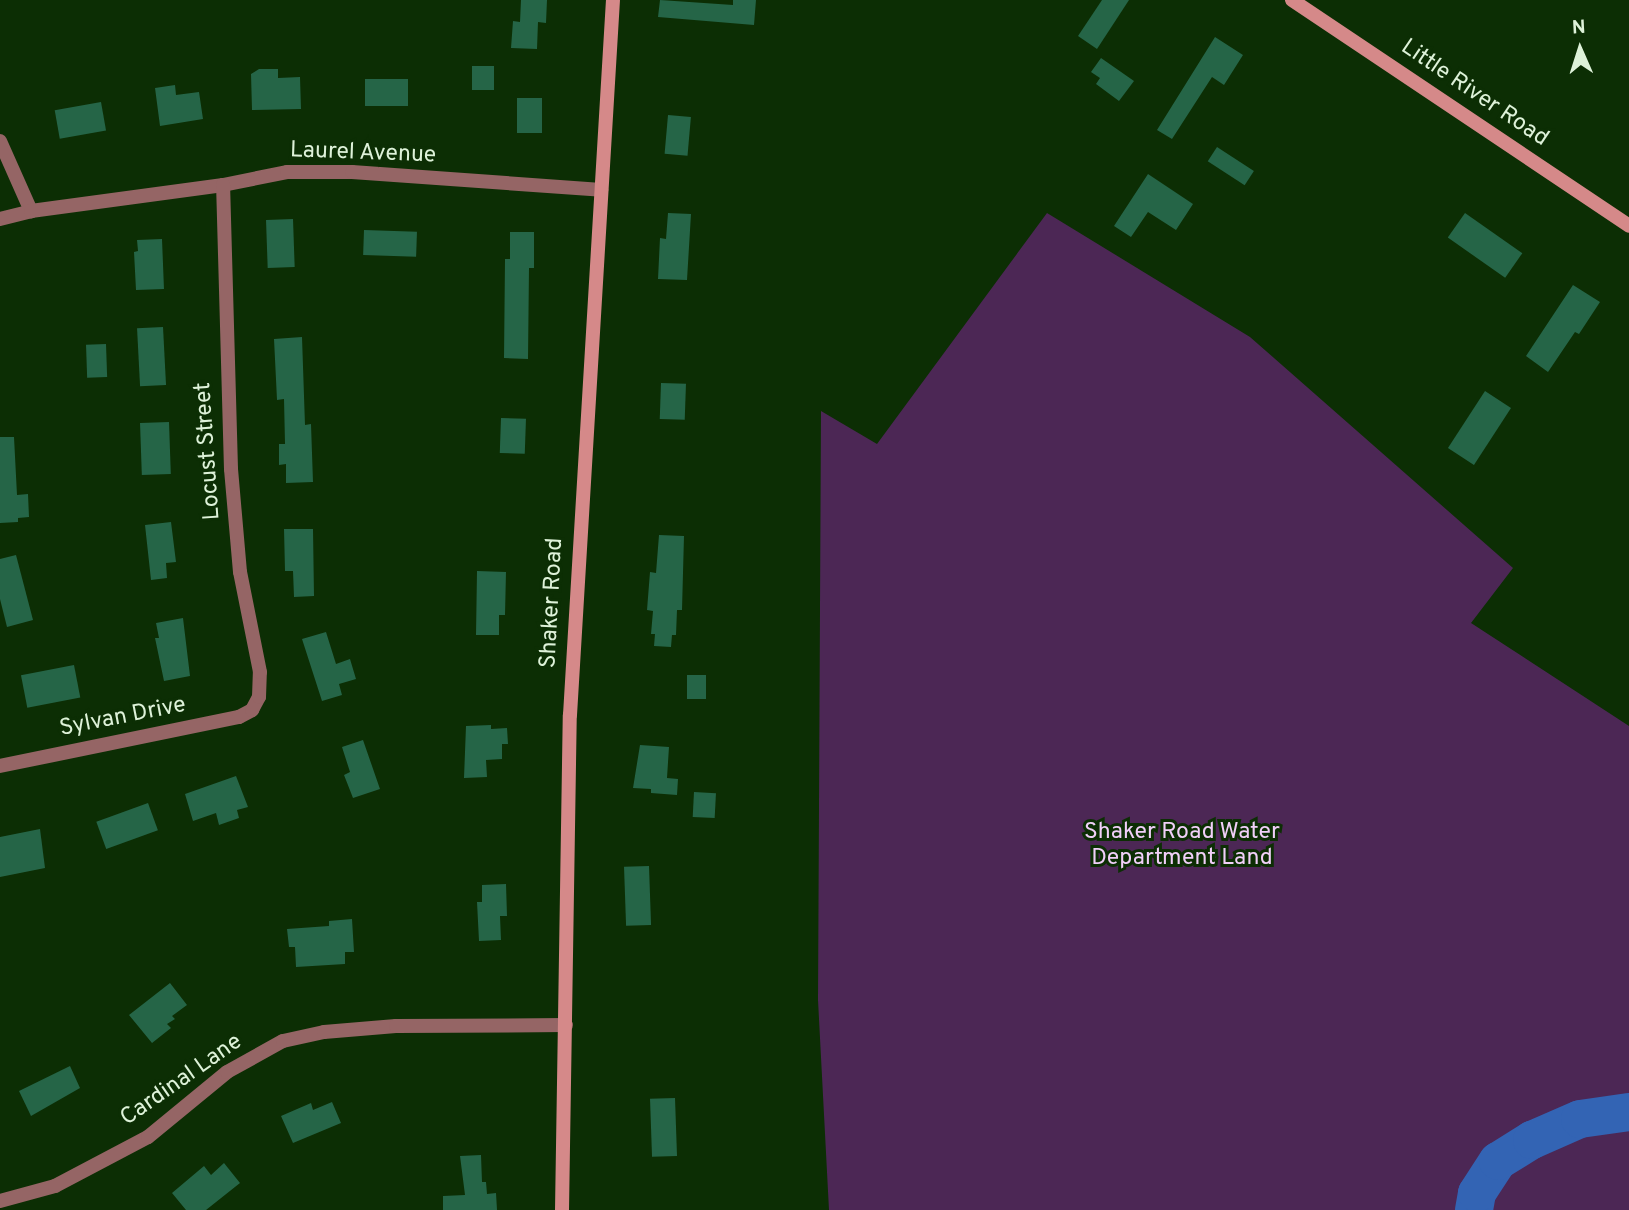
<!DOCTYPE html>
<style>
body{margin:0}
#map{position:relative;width:1629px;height:1210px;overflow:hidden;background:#0c2e04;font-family:Overpass,sans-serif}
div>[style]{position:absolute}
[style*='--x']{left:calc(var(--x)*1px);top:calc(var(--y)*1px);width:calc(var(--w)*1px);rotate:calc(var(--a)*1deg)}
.green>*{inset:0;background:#4c2755}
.river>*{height:38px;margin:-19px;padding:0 19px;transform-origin:19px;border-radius:19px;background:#3364b4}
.building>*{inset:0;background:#256547;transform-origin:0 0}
.street>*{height:14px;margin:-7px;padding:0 7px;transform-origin:7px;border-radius:7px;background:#956565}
.secondary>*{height:14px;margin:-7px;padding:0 7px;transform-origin:7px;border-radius:7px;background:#d58989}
span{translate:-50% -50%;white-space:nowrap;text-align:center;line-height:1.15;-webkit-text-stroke:6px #0c2e04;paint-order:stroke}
.street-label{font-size:23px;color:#def2d9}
.park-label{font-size:23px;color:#f1cff9}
.north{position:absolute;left:1545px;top:14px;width:70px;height:70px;-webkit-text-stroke:5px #0c2e04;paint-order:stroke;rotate:357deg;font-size:19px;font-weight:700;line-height:28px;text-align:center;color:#def2d9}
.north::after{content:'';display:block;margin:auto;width:24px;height:32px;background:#def2d9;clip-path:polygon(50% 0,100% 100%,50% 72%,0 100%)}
</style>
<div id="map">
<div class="green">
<i style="clip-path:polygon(1047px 213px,1250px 337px,1513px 568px,1471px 623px,1629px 726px,1629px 1210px,829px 1210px,818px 1000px,821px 411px,877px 444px)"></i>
</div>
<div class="river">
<i style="--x:1474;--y:1210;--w:17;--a:-80"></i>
<i style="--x:1477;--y:1193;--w:38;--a:-57"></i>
<i style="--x:1498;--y:1161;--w:40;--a:-32"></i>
<i style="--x:1532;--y:1140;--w:52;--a:-23.6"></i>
<i style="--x:1580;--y:1119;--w:49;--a:-8.1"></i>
</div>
<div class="building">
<i style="clip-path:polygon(521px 0,547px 0,546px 23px,538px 22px,537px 49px,511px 48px,513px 21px,520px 22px)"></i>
<i style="clip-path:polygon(660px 0,733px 5px,733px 0,756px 0,754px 25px,658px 17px)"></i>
<i style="clip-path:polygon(1102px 0,1129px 0,1097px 49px,1078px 36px)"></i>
<i style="clip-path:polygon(1215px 37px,1243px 55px,1224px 85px,1212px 77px,1172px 139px,1157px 130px)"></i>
<i style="clip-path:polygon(1101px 58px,1134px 81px,1119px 101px,1096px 84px,1100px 78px,1091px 72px)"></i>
<i style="left:472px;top:66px;width:22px;height:24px"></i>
<i style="clip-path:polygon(259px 69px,278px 69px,278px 78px,300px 77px,301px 109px,252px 110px,251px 74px)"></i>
<i style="left:365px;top:79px;width:43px;height:27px"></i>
<i style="clip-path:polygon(175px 85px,176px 95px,199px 92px,203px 119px,160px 126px,155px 88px)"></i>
<i style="left:517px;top:98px;width:25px;height:35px"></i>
<i style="left:101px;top:102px;width:29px;height:47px;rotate:80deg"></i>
<i style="left:668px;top:115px;width:23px;height:39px;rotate:5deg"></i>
<i style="left:1217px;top:147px;width:44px;height:17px;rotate:33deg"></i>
<i style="clip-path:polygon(1148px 174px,1193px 204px,1176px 230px,1148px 212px,1131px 237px,1114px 226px)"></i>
<i style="clip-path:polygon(668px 213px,691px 214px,687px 280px,658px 279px,660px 238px,666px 239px)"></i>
<i style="left:1465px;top:213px;width:70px;height:30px;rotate:35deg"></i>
<i style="left:293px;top:219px;width:48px;height:27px;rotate:88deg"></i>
<i style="left:364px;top:230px;width:53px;height:25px;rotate:2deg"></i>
<i style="clip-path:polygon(510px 232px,534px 232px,534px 268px,529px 268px,528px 359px,504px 358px,505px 259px,510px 259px)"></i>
<i style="clip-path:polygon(162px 239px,164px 289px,136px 290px,134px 252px,138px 251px,137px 240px)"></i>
<i style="clip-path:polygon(1573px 285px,1600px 302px,1579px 334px,1575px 332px,1548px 372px,1526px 356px)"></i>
<i style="left:163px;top:327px;width:58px;height:26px;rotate:87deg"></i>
<i style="clip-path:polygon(302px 337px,305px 425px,311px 424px,313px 482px,286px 483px,286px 464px,279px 465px,279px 444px,285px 444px,284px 399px,277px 400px,274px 339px)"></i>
<i style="left:106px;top:344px;width:33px;height:20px;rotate:88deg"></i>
<i style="left:661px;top:383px;width:25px;height:36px;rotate:2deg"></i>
<i style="left:1485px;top:391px;width:31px;height:68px;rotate:33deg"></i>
<i style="left:501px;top:418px;width:25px;height:35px;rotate:2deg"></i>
<i style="left:169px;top:422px;width:52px;height:29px;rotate:88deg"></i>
<i style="clip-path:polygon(0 437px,14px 437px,17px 495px,28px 494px,29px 517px,18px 518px,18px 522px,0 523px)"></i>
<i style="clip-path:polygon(171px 522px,176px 562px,166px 563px,167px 578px,151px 580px,145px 525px)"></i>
<i style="clip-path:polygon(284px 529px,313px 529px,314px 596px,294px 597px,293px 571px,285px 571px)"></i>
<i style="clip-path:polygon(659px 535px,684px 536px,682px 610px,677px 610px,676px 635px,672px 635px,671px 647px,654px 646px,655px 634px,651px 634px,653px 611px,647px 610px,650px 572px,656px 573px)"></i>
<i style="clip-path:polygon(16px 555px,33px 620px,7px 627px,0 599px,0 559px)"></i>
<i style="clip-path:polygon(477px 571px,506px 572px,505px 615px,499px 615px,499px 635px,476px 635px)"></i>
<i style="clip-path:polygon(183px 618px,190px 676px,164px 681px,155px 638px,159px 638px,156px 623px)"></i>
<i style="clip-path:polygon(326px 632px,336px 664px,350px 659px,356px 679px,339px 684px,342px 695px,322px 701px,302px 639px)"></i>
<i style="left:74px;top:665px;width:33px;height:54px;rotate:79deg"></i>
<i style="left:687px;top:675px;width:19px;height:24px"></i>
<i style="clip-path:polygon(491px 725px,491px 729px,507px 728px,508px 744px,502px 744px,502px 759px,486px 760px,487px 777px,464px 778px,466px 726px)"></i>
<i style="clip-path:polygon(363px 740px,380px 789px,353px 798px,344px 775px,350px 772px,342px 747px)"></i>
<i style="clip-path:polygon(640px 745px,669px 747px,667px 778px,678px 779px,677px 795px,651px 793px,651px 789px,633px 788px)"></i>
<i style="clip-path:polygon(236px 776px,248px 807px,237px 810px,239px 818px,219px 825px,216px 813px,193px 821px,185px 794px)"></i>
<i style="left:694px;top:792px;width:22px;height:25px;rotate:3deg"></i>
<i style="left:148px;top:803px;width:29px;height:55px;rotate:70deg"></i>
<i style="clip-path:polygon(40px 829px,45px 868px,0 877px,0 837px)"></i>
<i style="left:649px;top:866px;width:59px;height:25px;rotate:88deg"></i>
<i style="clip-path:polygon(506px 884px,507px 916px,500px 916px,501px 940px,479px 941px,477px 902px,482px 902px,482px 885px)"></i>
<i style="clip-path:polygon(352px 919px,354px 952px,345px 952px,345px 964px,296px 967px,295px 947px,289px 947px,287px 929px,329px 926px,329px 921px)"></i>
<i style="clip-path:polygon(170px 983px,187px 1005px,172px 1016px,175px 1019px,167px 1024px,171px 1028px,152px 1043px,129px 1015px)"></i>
<i style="clip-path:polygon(70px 1066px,80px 1088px,31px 1116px,19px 1091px)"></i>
<i style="left:675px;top:1098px;width:58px;height:25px;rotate:88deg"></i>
<i style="clip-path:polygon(332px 1102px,341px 1123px,293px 1143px,281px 1116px,311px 1103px,313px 1110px)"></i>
<i style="clip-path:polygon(481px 1155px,482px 1182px,486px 1182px,487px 1194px,496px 1193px,497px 1210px,443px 1210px,443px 1196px,465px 1195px,460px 1156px)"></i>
<i style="clip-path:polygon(224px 1163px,240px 1183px,206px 1210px,186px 1210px,172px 1193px,204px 1166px,211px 1175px)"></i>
</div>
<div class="street">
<i style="--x:0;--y:141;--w:77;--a:66.1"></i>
<i style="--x:0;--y:219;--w:32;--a:-14"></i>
<i style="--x:31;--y:211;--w:194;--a:-7.7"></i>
<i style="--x:223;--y:185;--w:65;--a:-11.5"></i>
<i style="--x:287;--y:172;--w:65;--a:0"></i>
<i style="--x:352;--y:172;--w:250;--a:4.1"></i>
<i style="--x:0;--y:766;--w:244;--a:-11.6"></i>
<i style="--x:239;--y:717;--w:15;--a:-28"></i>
<i style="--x:252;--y:710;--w:15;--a:-62"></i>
<i style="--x:259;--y:697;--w:25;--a:-88"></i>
<i style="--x:260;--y:672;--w:102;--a:-101.3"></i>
<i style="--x:240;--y:572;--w:103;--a:-95"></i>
<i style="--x:231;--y:469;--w:284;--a:-91.6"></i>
<i style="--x:0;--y:1201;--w:57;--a:-15.3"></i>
<i style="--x:55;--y:1186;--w:105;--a:-27.8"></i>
<i style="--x:148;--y:1137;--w:102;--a:-39.4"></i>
<i style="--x:227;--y:1072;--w:64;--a:-29"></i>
<i style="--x:283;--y:1041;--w:42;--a:-12.4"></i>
<i style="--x:324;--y:1032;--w:72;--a:-4.8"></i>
<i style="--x:396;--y:1026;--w:170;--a:-0.3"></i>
</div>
<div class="secondary">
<i style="--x:1292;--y:0;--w:406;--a:33.8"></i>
<i style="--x:562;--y:1210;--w:495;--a:-89.1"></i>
<i style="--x:570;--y:715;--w:716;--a:-86.56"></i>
</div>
<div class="street-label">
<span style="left:1474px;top:94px;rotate:34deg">Little River Road</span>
<span style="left:363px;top:154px;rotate:2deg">Laurel Avenue</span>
<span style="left:209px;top:451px;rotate:-94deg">Locust Street</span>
<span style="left:553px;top:603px;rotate:-87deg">Shaker Road</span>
<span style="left:123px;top:718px;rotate:-11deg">Sylvan Drive</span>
<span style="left:182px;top:1081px;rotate:-35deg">Cardinal Lane</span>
</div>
<div class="park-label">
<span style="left:1182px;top:846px">Shaker Road Water<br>Department Land</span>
</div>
<div class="north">N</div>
</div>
